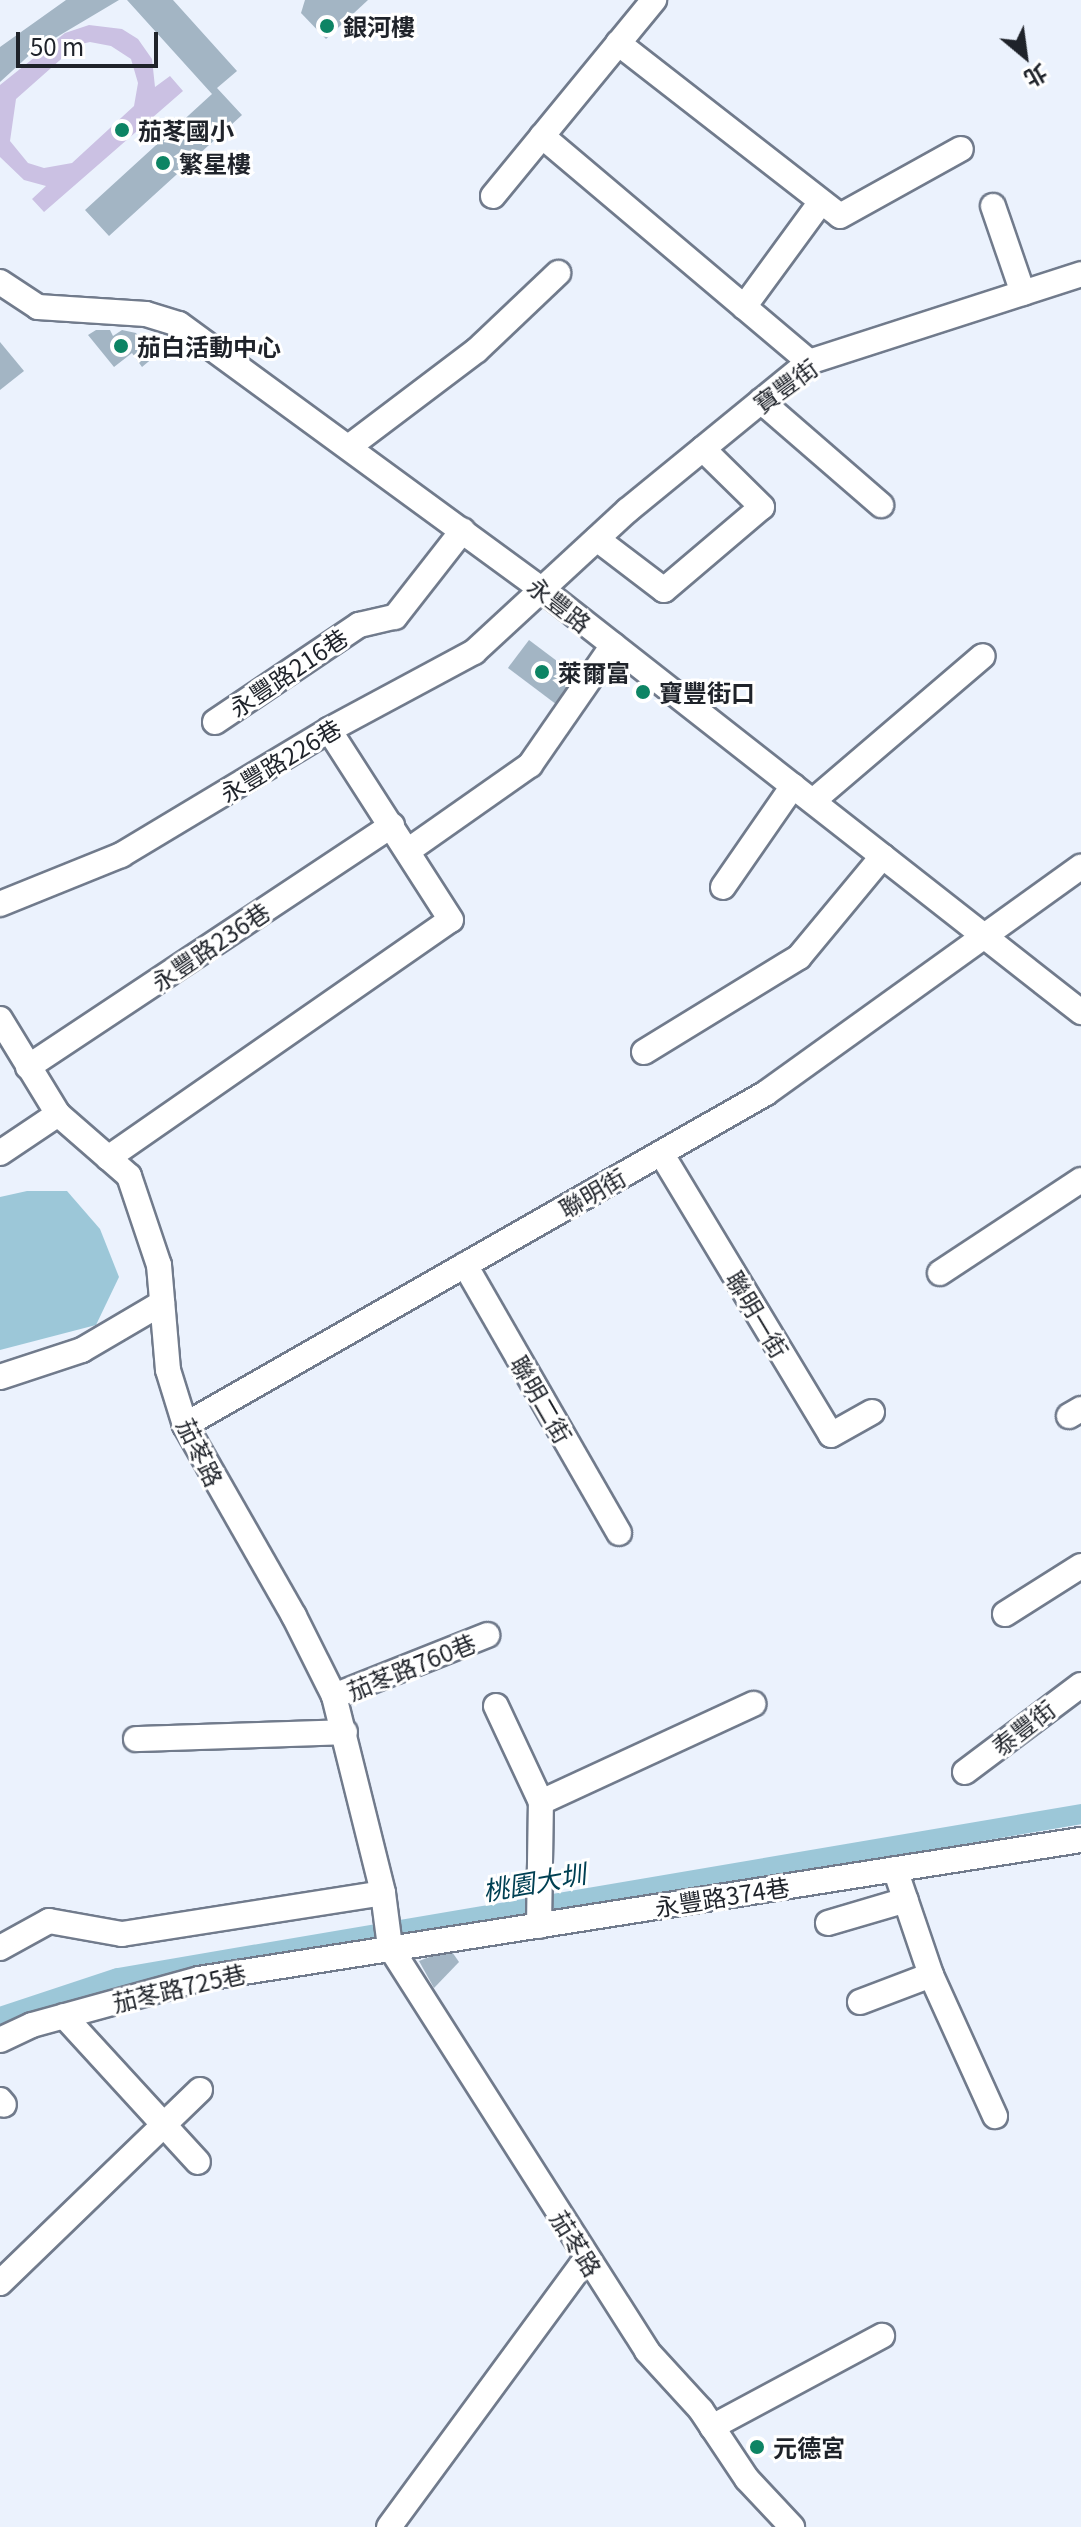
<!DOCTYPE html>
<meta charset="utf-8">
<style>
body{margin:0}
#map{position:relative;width:1081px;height:2527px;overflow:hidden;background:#ebf2fd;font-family:Georgia,"Noto Sans TC",serif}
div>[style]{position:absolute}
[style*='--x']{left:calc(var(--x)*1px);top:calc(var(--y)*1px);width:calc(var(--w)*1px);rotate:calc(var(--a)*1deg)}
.green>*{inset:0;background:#cbc1e3}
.water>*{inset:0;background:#9cc7d8}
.canal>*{height:20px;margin:-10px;padding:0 10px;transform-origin:10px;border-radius:10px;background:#9cc7d8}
.building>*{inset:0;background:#a3b5c4;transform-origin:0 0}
.roads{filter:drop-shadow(2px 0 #717b8c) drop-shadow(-2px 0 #717b8c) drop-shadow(0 2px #717b8c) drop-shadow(0 -2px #717b8c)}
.minor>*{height:24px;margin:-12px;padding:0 12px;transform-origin:12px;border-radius:12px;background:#fff}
.dots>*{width:22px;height:22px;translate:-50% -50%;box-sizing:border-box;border:4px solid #fff;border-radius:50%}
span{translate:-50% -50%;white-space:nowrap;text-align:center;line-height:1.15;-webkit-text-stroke:6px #fff;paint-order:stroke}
.poi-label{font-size:24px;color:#1f232a;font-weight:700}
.left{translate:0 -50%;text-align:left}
.street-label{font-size:24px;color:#1f232a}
.water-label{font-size:26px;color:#004053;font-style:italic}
.north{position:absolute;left:985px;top:16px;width:80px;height:80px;-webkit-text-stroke:6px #fff;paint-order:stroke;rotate:151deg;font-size:22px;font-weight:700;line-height:32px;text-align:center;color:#1f232a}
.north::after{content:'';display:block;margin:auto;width:28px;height:36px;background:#1f232a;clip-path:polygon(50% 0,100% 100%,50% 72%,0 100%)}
.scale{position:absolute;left:16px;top:32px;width:142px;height:36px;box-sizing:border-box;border:4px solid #1f232a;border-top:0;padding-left:10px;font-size:24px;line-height:28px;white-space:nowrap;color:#1f232a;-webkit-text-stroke:6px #fff;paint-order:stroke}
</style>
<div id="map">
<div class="green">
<i style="clip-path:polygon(evenodd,89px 25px,122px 29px,138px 39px,152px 59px,155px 87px,170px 76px,183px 91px,44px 212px,32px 199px,46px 186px,24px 180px,0 157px,0 85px,65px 33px,89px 25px,90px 42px,111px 46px,131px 59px,138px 83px,134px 106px,72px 163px,44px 168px,28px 163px,10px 141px,16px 99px,77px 45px,90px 42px)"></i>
</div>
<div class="water">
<i style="clip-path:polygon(27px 1191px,67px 1191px,100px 1229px,119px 1277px,96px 1325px,0 1350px,0 1197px)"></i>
</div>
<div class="canal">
<i style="--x:0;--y:2017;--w:124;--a:-18.3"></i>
<i style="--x:118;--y:1978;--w:977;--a:-9.66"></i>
</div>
<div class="building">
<i style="clip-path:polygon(66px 0,119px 0,35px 50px,0 82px,0 47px)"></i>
<i style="clip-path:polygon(127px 0,173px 0,237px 71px,217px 88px,242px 115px,109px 236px,85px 210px,212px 94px)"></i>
<i style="clip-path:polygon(305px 0,368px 0,326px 39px,301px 13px)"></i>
<i style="clip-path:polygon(96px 330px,110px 330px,113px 336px,122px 330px,136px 333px,154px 357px,142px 367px,132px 353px,114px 367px,88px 335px)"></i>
<i style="clip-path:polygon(0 342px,24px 371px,0 390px)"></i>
<i style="left:529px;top:640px;width:60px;height:35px;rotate:37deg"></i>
<i style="clip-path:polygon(450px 1949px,459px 1962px,434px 1988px,419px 1961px)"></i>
<i style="left:758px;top:2436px;width:17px;height:13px;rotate:59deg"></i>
</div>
<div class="roads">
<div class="minor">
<i style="--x:618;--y:43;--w:281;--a:37.9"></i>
<i style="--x:840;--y:216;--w:138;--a:-29"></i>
<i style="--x:542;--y:136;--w:350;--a:40.2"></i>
<i style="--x:493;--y:196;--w:254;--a:-50.6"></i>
<i style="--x:993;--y:206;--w:92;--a:71"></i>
<i style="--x:0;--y:282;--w:45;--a:33.3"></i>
<i style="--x:38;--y:307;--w:108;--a:3.7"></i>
<i style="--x:146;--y:314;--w:34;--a:17"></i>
<i style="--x:179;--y:324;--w:451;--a:36.2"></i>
<i style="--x:543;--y:590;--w:684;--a:38.11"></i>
<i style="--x:744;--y:307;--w:129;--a:-53.8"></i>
<i style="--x:761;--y:401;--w:159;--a:40.9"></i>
<i style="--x:350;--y:446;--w:159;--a:-37.1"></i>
<i style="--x:477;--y:350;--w:112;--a:-43.5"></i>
<i style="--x:597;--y:539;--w:84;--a:37.3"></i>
<i style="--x:664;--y:590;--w:128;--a:-40.3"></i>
<i style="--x:762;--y:507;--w:83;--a:-135.5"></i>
<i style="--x:215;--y:722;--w:174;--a:-34"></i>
<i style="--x:359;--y:625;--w:37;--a:-13"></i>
<i style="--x:395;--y:617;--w:110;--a:-52"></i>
<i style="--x:813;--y:801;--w:223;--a:-40.5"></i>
<i style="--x:409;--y:850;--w:148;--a:-35.1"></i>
<i style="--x:530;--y:765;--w:146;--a:-55.3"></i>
<i style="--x:723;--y:887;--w:123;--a:-55.3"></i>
<i style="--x:0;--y:904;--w:131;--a:-22"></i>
<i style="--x:121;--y:855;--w:243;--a:-31"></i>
<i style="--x:329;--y:730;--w:165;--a:-28.3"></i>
<i style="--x:474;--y:652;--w:209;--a:-42.7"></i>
<i style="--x:628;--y:510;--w:234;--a:-39.3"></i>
<i style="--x:809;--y:362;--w:286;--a:-17.9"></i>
<i style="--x:0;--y:1019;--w:111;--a:58.6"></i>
<i style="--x:58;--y:1114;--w:94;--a:41.1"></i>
<i style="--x:129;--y:1176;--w:94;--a:71.4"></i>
<i style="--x:159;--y:1265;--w:105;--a:85.1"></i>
<i style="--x:168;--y:1370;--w:58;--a:72.8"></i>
<i style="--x:185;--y:1425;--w:220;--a:60.3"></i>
<i style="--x:294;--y:1616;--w:89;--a:63.4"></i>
<i style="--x:334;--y:1696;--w:203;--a:76"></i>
<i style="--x:383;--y:1893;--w:54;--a:82.6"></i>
<i style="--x:390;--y:1947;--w:479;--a:57.5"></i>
<i style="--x:647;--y:2351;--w:80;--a:47.5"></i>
<i style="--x:701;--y:2410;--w:83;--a:56.3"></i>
<i style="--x:747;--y:2479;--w:66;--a:46.8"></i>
<i style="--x:644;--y:1052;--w:182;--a:-31.5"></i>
<i style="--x:799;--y:957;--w:131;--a:-50.3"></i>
<i style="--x:28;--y:1067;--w:437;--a:-33.6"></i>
<i style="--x:0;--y:1153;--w:70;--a:-33.9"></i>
<i style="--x:661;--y:1153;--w:329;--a:58.9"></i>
<i style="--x:831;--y:1435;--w:47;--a:-29.3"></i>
<i style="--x:108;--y:1158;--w:417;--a:-34.8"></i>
<i style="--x:451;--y:920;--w:226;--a:-122.7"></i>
<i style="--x:465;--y:1265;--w:309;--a:60.1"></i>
<i style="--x:940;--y:1273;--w:169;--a:-33.4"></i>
<i style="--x:0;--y:1377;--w:86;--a:-18.2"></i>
<i style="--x:82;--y:1350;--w:93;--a:-30.4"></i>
<i style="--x:1069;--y:1416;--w:14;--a:-30"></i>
<i style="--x:185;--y:1425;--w:669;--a:-29.74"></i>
<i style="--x:766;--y:1093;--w:388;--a:-35.7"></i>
<i style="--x:1005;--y:1614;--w:90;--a:-32.3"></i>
<i style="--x:334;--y:1696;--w:165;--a:-21.7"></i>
<i style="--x:496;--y:1706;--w:106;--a:64.9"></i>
<i style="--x:136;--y:1739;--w:209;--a:-1.9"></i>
<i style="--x:965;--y:1772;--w:145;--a:-36.9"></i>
<i style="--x:895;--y:1869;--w:112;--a:71.2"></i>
<i style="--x:931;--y:1975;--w:155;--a:65.6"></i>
<i style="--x:828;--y:1923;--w:81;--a:-16.4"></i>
<i style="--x:539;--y:1926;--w:124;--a:-89.1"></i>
<i style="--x:541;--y:1802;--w:234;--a:-24.8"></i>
<i style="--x:0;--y:1948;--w:56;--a:-28.9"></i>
<i style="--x:49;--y:1921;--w:74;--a:10.1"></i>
<i style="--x:122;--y:1934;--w:264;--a:-8.9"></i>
<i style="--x:860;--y:2002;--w:76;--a:-20.8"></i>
<i style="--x:64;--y:2016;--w:198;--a:47.5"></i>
<i style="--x:0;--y:2040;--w:35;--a:-25"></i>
<i style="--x:32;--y:2025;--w:173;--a:-15.4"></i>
<i style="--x:199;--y:1979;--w:893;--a:-8.96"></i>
<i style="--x:0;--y:2100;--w:6;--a:51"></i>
<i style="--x:0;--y:2283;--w:278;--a:-44"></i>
<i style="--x:712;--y:2427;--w:193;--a:-28.2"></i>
<i style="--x:389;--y:2527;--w:333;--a:-53.7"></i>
</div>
</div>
<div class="dots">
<i style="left:327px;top:26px;background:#0d8464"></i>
<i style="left:122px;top:130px;background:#0d8464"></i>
<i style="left:163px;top:163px;background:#0d8464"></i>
<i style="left:121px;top:346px;background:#0d8464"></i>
<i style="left:542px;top:672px;background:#0d8464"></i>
<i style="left:643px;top:692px;background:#0d8464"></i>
<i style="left:757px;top:2447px;background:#0d8464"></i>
</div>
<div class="poi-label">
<span class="left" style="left:343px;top:26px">銀河樓</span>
<span class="left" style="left:138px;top:130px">茄苳國小</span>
<span class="left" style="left:179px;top:163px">繁星樓</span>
<span class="left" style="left:137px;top:346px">茄白活動中心</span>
<span class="left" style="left:558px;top:672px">萊爾富</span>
<span class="left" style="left:659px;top:692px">寶豐街口</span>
<span class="left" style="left:773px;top:2447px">元德宮</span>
</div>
<div class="street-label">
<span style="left:785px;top:385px;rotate:-36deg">寶豐街</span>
<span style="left:560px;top:604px;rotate:38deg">永豐路</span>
<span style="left:288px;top:672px;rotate:-34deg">永豐路216巷</span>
<span style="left:280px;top:760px;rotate:-31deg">永豐路226巷</span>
<span style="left:210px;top:946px;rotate:-34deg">永豐路236巷</span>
<span style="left:592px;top:1192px;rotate:-30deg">聯明街</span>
<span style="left:758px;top:1314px;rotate:59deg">聯明一街</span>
<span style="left:542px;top:1399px;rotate:60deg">聯明二街</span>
<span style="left:201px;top:1452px;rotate:64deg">茄苳路</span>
<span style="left:411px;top:1666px;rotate:-22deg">茄苳路760巷</span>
<span style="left:1023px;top:1727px;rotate:-38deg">泰豐街</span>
<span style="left:722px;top:1896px;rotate:-9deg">永豐路374巷</span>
<span style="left:179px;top:1987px;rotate:-13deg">茄苳路725巷</span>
<span style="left:577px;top:2243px;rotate:58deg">茄苳路</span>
</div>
<div class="water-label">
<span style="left:534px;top:1881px;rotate:-10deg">桃園大圳</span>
</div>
<div class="north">北</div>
<div class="scale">50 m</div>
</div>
